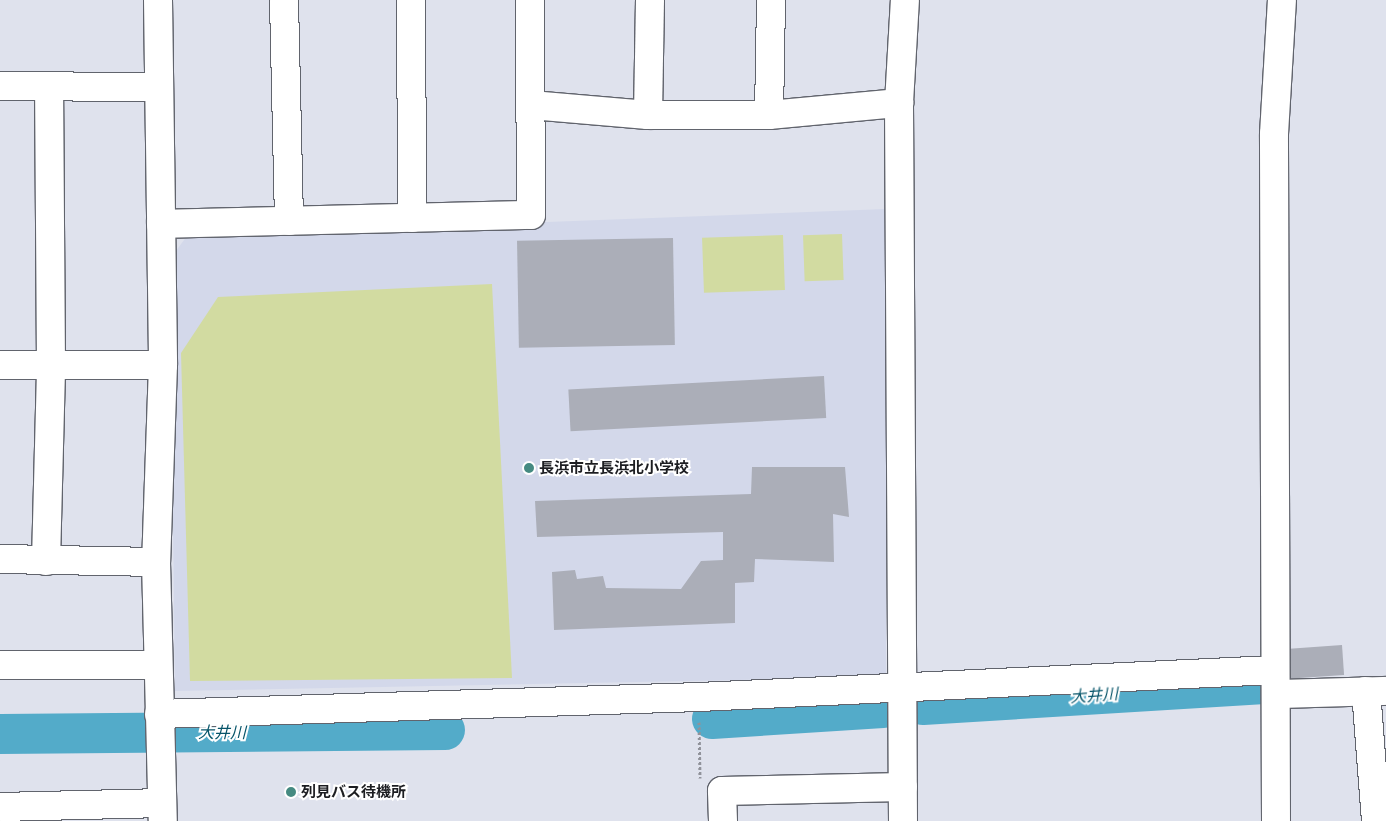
<!DOCTYPE html>
<meta charset="utf-8">
<style>
body{margin:0}
#map{position:relative;width:1386px;height:821px;overflow:hidden;background:#dfe2ed;font-family:"Titillium Web","Noto Sans JP",sans-serif}
div>[style]{position:absolute}
[style*='--x']{left:calc(var(--x)*1px);top:calc(var(--y)*1px);width:calc(var(--w)*1px);rotate:calc(var(--a)*1deg)}
.built>*{inset:0;background:#d3d8ea}
.green>*{inset:0;background:#d2dba1;transform-origin:0 0}
.river>*{height:40px;margin:-20px;padding:0 20px;transform-origin:20px;border-radius:20px;background:#53abc9}
.building>*{inset:0;background:#abaeb8;transform-origin:0 0}
.path>*{height:3px;margin-top:-1.5px;transform-origin:0;background:repeating-linear-gradient(90deg,#90929a 0 2.5px,transparent 0 5px)}
.roads{filter:drop-shadow(1px 0 #61646d) drop-shadow(-1px 0 #61646d) drop-shadow(0 1px #61646d) drop-shadow(0 -1px #61646d)}
.minor>*{height:28px;margin:-14px;padding:0 14px;transform-origin:14px;border-radius:14px;background:#fff}
.dots>*{width:14px;height:14px;translate:-50% -50%;box-sizing:border-box;border:2px solid #fff;border-radius:50%}
span{translate:-50% -50%;white-space:nowrap;text-align:center;line-height:1.15;-webkit-text-stroke:4px #fff;paint-order:stroke}
.poi-label{font-size:15px;color:#1c1d21;font-weight:700}
.left{translate:0 -50%;text-align:left}
.water-label{font-size:16px;color:#065469;font-style:italic}
</style>
<div id="map">
<div class="built">
<i style="clip-path:polygon(886px 209px,886px 677px,175px 691px,170px 259px,187px 236px)"></i>
</div>
<div class="green">
<i style="left:842px;top:234px;width:46px;height:39px;rotate:88deg"></i>
<i style="left:783px;top:235px;width:55px;height:81px;rotate:88deg"></i>
<i style="clip-path:polygon(492px 284px,512px 678px,190px 681px,181px 353px,218px 297px)"></i>
</div>
<div class="river">
<i style="--x:923;--y:705;--w:342;--a:-3.5"></i>
<i style="--x:712;--y:719;--w:171;--a:-3.7"></i>
<i style="--x:0;--y:734;--w:445;--a:-0.5"></i>
</div>
<div class="building">
<i style="left:673px;top:238px;width:107px;height:156px;rotate:89deg"></i>
<i style="left:824px;top:376px;width:42px;height:256px;rotate:87deg"></i>
<i style="clip-path:polygon(752px 467px,845px 467px,849px 517px,833px 514px,834px 562px,755px 559px,754px 582px,735px 583px,735px 623px,554px 630px,552px 572px,575px 570px,577px 579px,603px 576px,606px 588px,681px 589px,701px 561px,723px 560px,723px 532px,537px 537px,535px 501px,751px 494px)"></i>
<i style="left:1342px;top:645px;width:30px;height:56px;rotate:86deg"></i>
</div>
<div class="path">
<i style="--x:699;--y:722;--w:56;--a:89"></i>
</div>
<div class="roads">
<div class="minor">
<i style="--x:158;--y:0;--w:365;--a:89.2"></i>
<i style="--x:163;--y:365;--w:197;--a:92"></i>
<i style="--x:156;--y:562;--w:259;--a:88.5"></i>
<i style="--x:284;--y:0;--w:221;--a:88.7"></i>
<i style="--x:411;--y:0;--w:218;--a:89.7"></i>
<i style="--x:0;--y:86;--w:159;--a:0.4"></i>
<i style="--x:531;--y:105;--w:117;--a:4.9"></i>
<i style="--x:648;--y:115;--w:121;--a:0"></i>
<i style="--x:769;--y:115;--w:131;--a:-5.3"></i>
<i style="--x:648;--y:115;--w:115;--a:-89"></i>
<i style="--x:769;--y:115;--w:115;--a:-89"></i>
<i style="--x:161;--y:224;--w:370;--a:-1.4"></i>
<i style="--x:531;--y:215;--w:215;--a:-90.3"></i>
<i style="--x:0;--y:365;--w:163;--a:0"></i>
<i style="--x:0;--y:559;--w:156;--a:1.1"></i>
<i style="--x:46;--y:561;--w:195;--a:-88.5"></i>
<i style="--x:51;--y:366;--w:280;--a:-90.4"></i>
<i style="--x:0;--y:665;--w:158;--a:0"></i>
<i style="--x:1366;--y:691;--w:130;--a:85.6"></i>
<i style="--x:1277;--y:694;--w:109;--a:-1.6"></i>
<i style="--x:159;--y:714;--w:540;--a:-1.8"></i>
<i style="--x:699;--y:697;--w:576;--a:-2.69"></i>
<i style="--x:0;--y:807;--w:161;--a:-1.4"></i>
<i style="--x:723;--y:821;--w:30;--a:-92"></i>
<i style="--x:722;--y:791;--w:181;--a:-1.3"></i>
<i style="--x:903;--y:821;--w:718;--a:-90.32"></i>
<i style="--x:899;--y:103;--w:103;--a:-86.7"></i>
<i style="--x:1276;--y:821;--w:687;--a:-90.17"></i>
<i style="--x:1274;--y:134;--w:134;--a:-86.6"></i>
</div>
</div>
<div class="dots">
<i style="left:529px;top:468px;background:#458a81"></i>
<i style="left:291px;top:792px;background:#458a81"></i>
</div>
<div class="poi-label">
<span class="left" style="left:539px;top:468px">長浜市立長浜北小学校</span>
<span class="left" style="left:301px;top:792px">列見バス待機所</span>
</div>
<div class="water-label">
<span style="left:1094px;top:695px;rotate:-4deg">大井川</span>
<span style="left:222px;top:732px">大井川</span>
</div>
</div>
